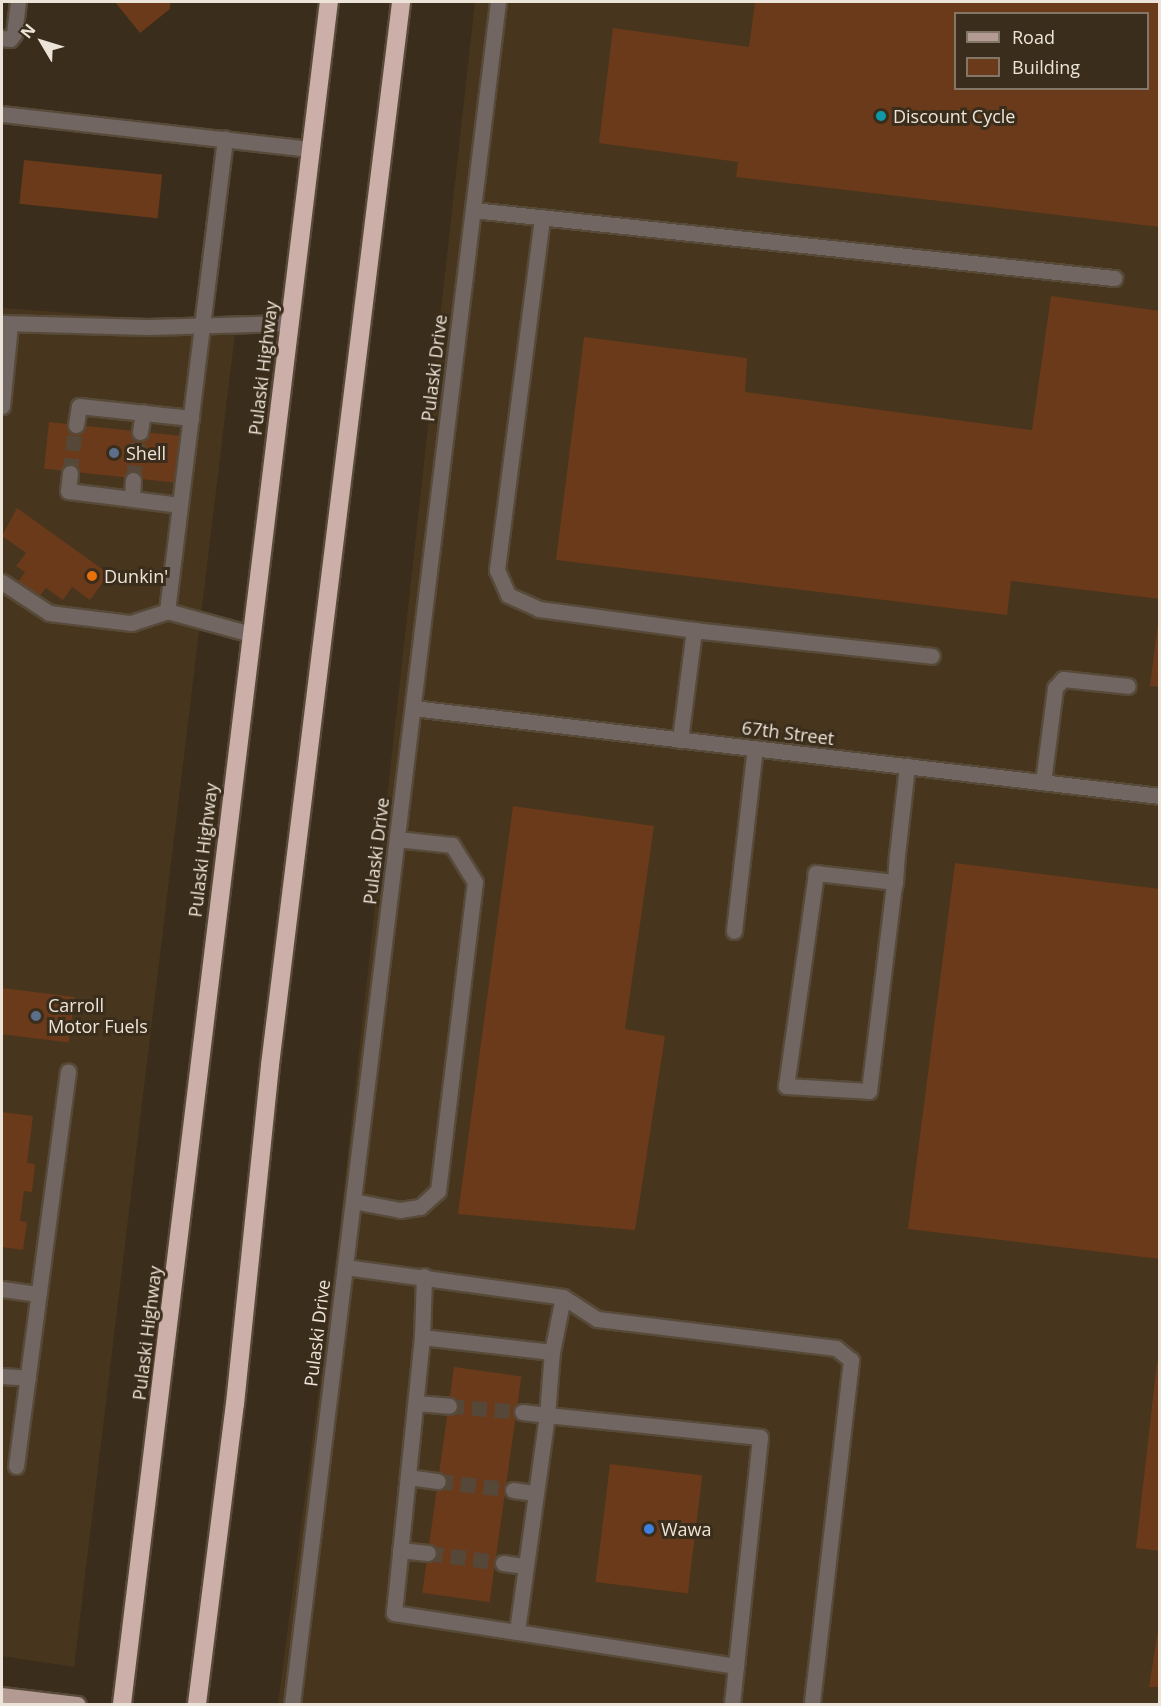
<!DOCTYPE html>
<style>
body{margin:0}
#map{position:relative;width:1161px;height:1706px;overflow:hidden;background:#3a2d1b;font-family:"Open Sans",sans-serif}
div>[style]{position:absolute}
[style*='--x']{left:calc(var(--x)*1px);top:calc(var(--y)*1px);width:calc(var(--w)*1px);rotate:calc(var(--a)*1deg)}
.built>*{inset:0;background:#47361d}
.building>*{inset:0;background:#6a3a1a;transform-origin:0 0}
.minor-tunnel>*{height:15px;margin-top:-7.5px;transform-origin:0;background:repeating-linear-gradient(90deg,#554838 0 15px,transparent 0 23px)}
.roads{filter:drop-shadow(2px 0 #574a39) drop-shadow(-2px 0 #574a39) drop-shadow(0 2px #574a39) drop-shadow(0 -2px #574a39)}
.minor>*{height:15px;margin:-7.5px;padding:0 7.5px;transform-origin:7.5px;border-radius:7.5px;background:#726663}
.major>*{height:15px;margin:-7.5px;padding:0 7.5px;transform-origin:7.5px;border-radius:7.5px;background:#b39b94}
.highway>*{height:18px;margin:-9px;padding:0 9px;transform-origin:9px;border-radius:9px;background:#ccafa8}
.dots>*{width:16px;height:16px;translate:-50% -50%;box-sizing:border-box;border:3px solid #3a2d1b;border-radius:50%}
span{translate:-50% -50%;white-space:nowrap;text-align:center;line-height:1.15;-webkit-text-stroke:6px #3a2d1b;paint-order:stroke}
.poi-label{font-size:18px;color:#ede4d9}
.left{translate:0 -50%;text-align:left}
.street-label{font-size:18px;color:#ede4d9}
.frame{position:absolute;inset:0;border:3px solid #ede4d9;pointer-events:none}
.legend{position:absolute;left:954px;top:12px;width:195px;height:78px;box-sizing:border-box;background:#3a2d1b;border:2px solid #827667;margin:0;padding:8px 10px;list-style:none;font-size:18px;color:#ede4d9}
.legend li{display:flex;align-items:center;gap:12px;height:30px}
.legend b{width:30px;border:2px solid #827667}
.north{position:absolute;left:12px;top:12px;width:60px;height:60px;-webkit-text-stroke:4px #3a2d1b;paint-order:stroke;rotate:308deg;font-size:16px;font-weight:700;line-height:24px;text-align:center;color:#ede4d9}
.north::after{content:'';display:block;margin:auto;width:21px;height:27px;background:#ede4d9;clip-path:polygon(50% 0,100% 100%,50% 72%,0 100%)}
</style>
<div id="map">
<div class="built">
<i style="clip-path:polygon(evenodd,475px 2px,1159px 2px,1159px 1704px,278px 1704px,339px 1233px,475px 2px,956px 14px,1148px 14px,1148px 88px,956px 88px,956px 14px)"></i>
<i style="clip-path:polygon(2px 308px,236px 325px,74px 1667px,2px 1656px)"></i>
</div>
<div class="building">
<i style="clip-path:polygon(115px 2px,170px 2px,170px 9px,140px 33px)"></i>
<i style="clip-path:polygon(evenodd,755px 2px,1160px 2px,1160px 227px,736px 177px,738px 162px,599px 143px,613px 28px,749px 47px,755px 2px,956px 14px,1148px 14px,1148px 88px,956px 88px,956px 14px)"></i>
<i style="left:24px;top:160px;width:139px;height:44px;rotate:6deg"></i>
<i style="clip-path:polygon(1051px 296px,1160px 311px,1160px 599px,1011px 581px,1007px 615px,556px 560px,584px 337px,747px 358px,745px 392px,1032px 430px)"></i>
<i style="left:49px;top:422px;width:136px;height:47px;rotate:6deg"></i>
<i style="clip-path:polygon(17px 508px,109px 574px,90px 600px,72px 587px,63px 600px,46px 588px,39px 597px,18px 582px,25px 572px,16px 566px,26px 553px,2px 536px)"></i>
<i style="clip-path:polygon(1158px 623px,1160px 623px,1160px 687px,1150px 686px)"></i>
<i style="clip-path:polygon(513px 806px,654px 826px,625px 1029px,665px 1036px,635px 1230px,458px 1214px)"></i>
<i style="clip-path:polygon(955px 863px,1160px 889px,1160px 1259px,908px 1229px)"></i>
<i style="left:2px;top:988px;width:73px;height:46px;rotate:7deg"></i>
<i style="clip-path:polygon(2px 1112px,33px 1116px,27px 1163px,35px 1164px,32px 1192px,24px 1191px,20px 1221px,27px 1222px,23px 1250px,2px 1247px)"></i>
<i style="clip-path:polygon(1157px 1362px,1160px 1363px,1160px 1551px,1136px 1548px)"></i>
<i style="left:454px;top:1367px;width:68px;height:228px;rotate:8deg"></i>
<i style="left:610px;top:1464px;width:93px;height:119px;rotate:7deg"></i>
<i style="clip-path:polygon(1158px 1630px,1160px 1630px,1160px 1687px,1149px 1687px)"></i>
</div>
<div class="minor-tunnel">
<i style="--x:70;--y:473;--w:48;--a:-82.9"></i>
<i style="--x:133;--y:480;--w:49;--a:-81.7"></i>
<i style="--x:449;--y:1406;--w:73;--a:4.7"></i>
<i style="--x:438;--y:1481;--w:76;--a:6.8"></i>
<i style="--x:428;--y:1553;--w:76;--a:7.6"></i>
</div>
<div class="roads">
<div class="minor">
<i style="--x:2;--y:38;--w:8;--a:7"></i>
<i style="--x:10;--y:39;--w:6;--a:-51"></i>
<i style="--x:14;--y:34;--w:32;--a:-83"></i>
<i style="--x:2;--y:114;--w:311;--a:6.5"></i>
<i style="--x:473;--y:210;--w:645;--a:6.06"></i>
<i style="--x:542;--y:218;--w:355;--a:97.3"></i>
<i style="--x:497;--y:570;--w:27;--a:66"></i>
<i style="--x:508;--y:595;--w:34;--a:24"></i>
<i style="--x:539;--y:609;--w:156;--a:7.7"></i>
<i style="--x:694;--y:630;--w:111;--a:97.3"></i>
<i style="--x:2;--y:323;--w:146;--a:1.6"></i>
<i style="--x:148;--y:327;--w:141;--a:-1.6"></i>
<i style="--x:2;--y:406;--w:82;--a:-84.4"></i>
<i style="--x:76;--y:425;--w:19;--a:-81"></i>
<i style="--x:79;--y:406;--w:113;--a:6.1"></i>
<i style="--x:140;--y:432;--w:20;--a:-81"></i>
<i style="--x:70;--y:473;--w:18;--a:96"></i>
<i style="--x:68;--y:491;--w:64;--a:7.1"></i>
<i style="--x:132;--y:499;--w:19;--a:-87"></i>
<i style="--x:132;--y:499;--w:48;--a:7.1"></i>
<i style="--x:2;--y:582;--w:56;--a:33.4"></i>
<i style="--x:49;--y:613;--w:83;--a:7"></i>
<i style="--x:131;--y:623;--w:38;--a:-18"></i>
<i style="--x:167;--y:611;--w:87;--a:15.3"></i>
<i style="--x:167;--y:611;--w:476;--a:-83"></i>
<i style="--x:694;--y:630;--w:239;--a:6.2"></i>
<i style="--x:413;--y:708;--w:752;--a:6.72"></i>
<i style="--x:1043;--y:782;--w:95;--a:-82.7"></i>
<i style="--x:1055;--y:688;--w:12;--a:-48"></i>
<i style="--x:1063;--y:679;--w:65;--a:6.1"></i>
<i style="--x:895;--y:882;--w:80;--a:-173.5"></i>
<i style="--x:816;--y:873;--w:215;--a:98"></i>
<i style="--x:786;--y:1086;--w:83;--a:3.4"></i>
<i style="--x:869;--y:1091;--w:200;--a:-83.1"></i>
<i style="--x:893;--y:892;--w:10;--a:-79"></i>
<i style="--x:895;--y:882;--w:27;--a:-86"></i>
<i style="--x:897;--y:855;--w:90;--a:-83.6"></i>
<i style="--x:734;--y:931;--w:184;--a:-83.5"></i>
<i style="--x:353;--y:1201;--w:48;--a:10.8"></i>
<i style="--x:400;--y:1210;--w:20;--a:-9"></i>
<i style="--x:420;--y:1207;--w:24;--a:-42"></i>
<i style="--x:438;--y:1191;--w:311;--a:-83.2"></i>
<i style="--x:475;--y:882;--w:44;--a:-121.9"></i>
<i style="--x:452;--y:845;--w:55;--a:-173.8"></i>
<i style="--x:345;--y:1267;--w:220;--a:7.8"></i>
<i style="--x:2;--y:1289;--w:37;--a:8"></i>
<i style="--x:422;--y:1337;--w:61;--a:-88.1"></i>
<i style="--x:552;--y:1352;--w:56;--a:-78.7"></i>
<i style="--x:563;--y:1297;--w:40;--a:32.9"></i>
<i style="--x:597;--y:1319;--w:241;--a:6.9"></i>
<i style="--x:836;--y:1348;--w:19;--a:39"></i>
<i style="--x:851;--y:1360;--w:346;--a:96.5"></i>
<i style="--x:2;--y:1376;--w:26;--a:4"></i>
<i style="--x:417;--y:1403;--w:32;--a:5"></i>
<i style="--x:16;--y:1466;--w:398;--a:-82.5"></i>
<i style="--x:408;--y:1477;--w:30;--a:8"></i>
<i style="--x:513;--y:1490;--w:22;--a:8"></i>
<i style="--x:400;--y:1550;--w:28;--a:6"></i>
<i style="--x:503;--y:1563;--w:22;--a:8"></i>
<i style="--x:517;--y:1631;--w:218;--a:-82.1"></i>
<i style="--x:547;--y:1415;--w:25;--a:-173"></i>
<i style="--x:292;--y:1704;--w:1714;--a:-83.1"></i>
<i style="--x:732;--y:1704;--w:38;--a:-84"></i>
<i style="--x:736;--y:1666;--w:230;--a:-84"></i>
<i style="--x:760;--y:1437;--w:214;--a:-174.1"></i>
<i style="--x:547;--y:1415;--w:63;--a:-85.5"></i>
<i style="--x:552;--y:1352;--w:131;--a:-173.4"></i>
<i style="--x:422;--y:1337;--w:277;--a:95.8"></i>
<i style="--x:394;--y:1613;--w:346;--a:8.8"></i>
</div>
<div class="major">
<i style="--x:2;--y:1695;--w:76;--a:6.8"></i>
</div>
<div class="highway">
<i style="--x:122;--y:1704;--w:1715;--a:-83.07"></i>
<i style="--x:197;--y:1704;--w:302;--a:-82.8"></i>
<i style="--x:235;--y:1404;--w:341;--a:-84.1"></i>
<i style="--x:270;--y:1065;--w:1071;--a:-82.97"></i>
</div>
</div>
<div class="dots">
<i style="left:881px;top:116px;background:#0f9aa8"></i>
<i style="left:114px;top:453px;background:#5c6f8a"></i>
<i style="left:92px;top:576px;background:#e8710a"></i>
<i style="left:36px;top:1016px;background:#5c6f8a"></i>
<i style="left:649px;top:1529px;background:#3f7fe0"></i>
</div>
<div class="poi-label">
<span class="left" style="left:893px;top:116px">Discount Cycle</span>
<span class="left" style="left:126px;top:453px">Shell</span>
<span class="left" style="left:104px;top:576px">Dunkin'</span>
<span class="left" style="left:48px;top:1016px">Carroll<br>Motor Fuels</span>
<span class="left" style="left:661px;top:1529px">Wawa</span>
</div>
<div class="street-label">
<span style="left:263px;top:368px;rotate:-83deg">Pulaski Highway</span>
<span style="left:434px;top:368px;rotate:-83deg">Pulaski Drive</span>
<span style="left:788px;top:733px;rotate:7deg">67th Street</span>
<span style="left:203px;top:850px;rotate:-83deg">Pulaski Highway</span>
<span style="left:376px;top:851px;rotate:-83deg">Pulaski Drive</span>
<span style="left:147px;top:1333px;rotate:-83deg">Pulaski Highway</span>
<span style="left:317px;top:1333px;rotate:-83deg">Pulaski Drive</span>
</div>
<div class="frame"></div>
<ul class="legend">
<li><b style="height:8px;background:#b39b94"></b>Road</li>
<li><b style="height:16px;background:#6a3a1a"></b>Building</li>
</ul>
<div class="north">N</div>
</div>
